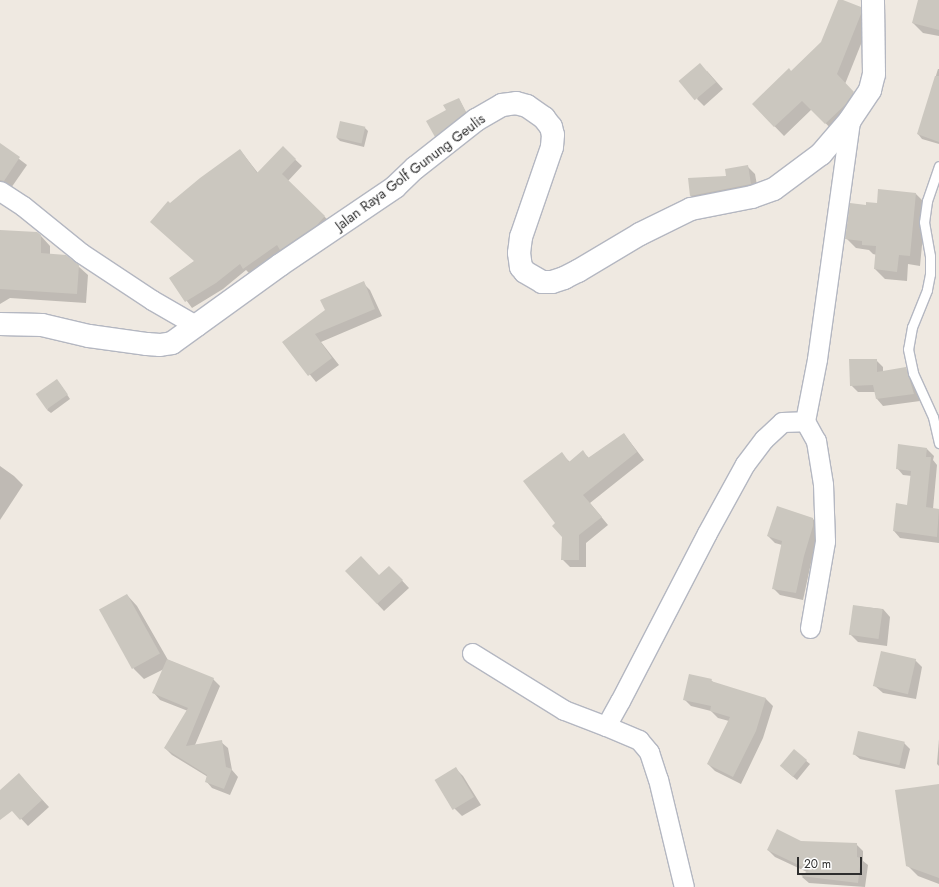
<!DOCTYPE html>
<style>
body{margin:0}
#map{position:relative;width:939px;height:887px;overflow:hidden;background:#efe9e1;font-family:Jost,sans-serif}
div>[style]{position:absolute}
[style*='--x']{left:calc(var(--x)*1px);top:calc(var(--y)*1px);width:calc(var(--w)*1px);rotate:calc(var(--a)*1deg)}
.shadow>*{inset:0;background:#0003}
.building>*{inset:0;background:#cbc7bf;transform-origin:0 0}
.roads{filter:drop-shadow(1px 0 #b4b7c1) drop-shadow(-1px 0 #b4b7c1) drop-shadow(0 1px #b4b7c1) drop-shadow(0 -1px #b4b7c1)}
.service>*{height:9px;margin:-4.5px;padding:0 4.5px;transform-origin:4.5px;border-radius:4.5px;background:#fff}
.minor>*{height:19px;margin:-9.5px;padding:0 9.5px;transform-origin:9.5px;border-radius:9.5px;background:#fff}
.secondary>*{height:22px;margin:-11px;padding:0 11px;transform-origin:11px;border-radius:11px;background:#fff}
span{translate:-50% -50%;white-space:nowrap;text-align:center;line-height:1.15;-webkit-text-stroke:3px #fff;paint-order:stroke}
.street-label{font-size:14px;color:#2e2e2e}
.scale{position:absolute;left:797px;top:857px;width:65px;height:18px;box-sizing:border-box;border:2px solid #2e2e2e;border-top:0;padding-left:5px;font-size:12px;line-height:14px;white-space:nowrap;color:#2e2e2e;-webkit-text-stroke:3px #fff;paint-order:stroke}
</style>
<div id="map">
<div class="shadow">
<i style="clip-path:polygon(839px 0,860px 8px,869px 17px,869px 24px,845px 84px,862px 102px,835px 133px,812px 109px,784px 136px,753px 104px,792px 72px,822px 42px)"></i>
<i style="clip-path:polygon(919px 0,939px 0,939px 36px,923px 33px,913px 23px)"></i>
<i style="clip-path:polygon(938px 69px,939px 69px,939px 144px,922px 139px,918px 134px)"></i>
<i style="clip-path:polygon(707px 71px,723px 89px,704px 106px,697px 99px)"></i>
<i style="clip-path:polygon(459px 99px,468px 116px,439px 139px,435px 136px,447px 111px)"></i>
<i style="clip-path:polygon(341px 122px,365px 128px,368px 131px,364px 147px,340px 141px,337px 138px)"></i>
<i style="clip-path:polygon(283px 148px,302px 166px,288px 181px,331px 223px,251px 275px,246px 270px,223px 289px,192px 308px,170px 278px,195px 261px,170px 204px,240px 150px,258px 173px)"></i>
<i style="clip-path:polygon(6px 149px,27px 165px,11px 188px,0 185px,0 158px)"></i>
<i style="clip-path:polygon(748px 167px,755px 174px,758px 191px,698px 203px,691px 196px,690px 179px,727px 177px)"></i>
<i style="clip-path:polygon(916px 194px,926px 204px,920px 266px,908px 264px,907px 281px,885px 279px,875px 269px,877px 255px,873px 254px,869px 250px,856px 248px,846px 238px,867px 207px)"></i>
<i style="clip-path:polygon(0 231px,41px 236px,50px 246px,50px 255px,78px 266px,88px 275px,86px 303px,10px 298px,0 304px)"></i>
<i style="clip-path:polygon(363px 283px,370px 290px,382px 316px,321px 342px,339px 365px,316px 382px,283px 342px)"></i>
<i style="clip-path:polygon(876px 360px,883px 367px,883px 372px,905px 368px,912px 375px,920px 401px,883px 406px,877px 399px,875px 392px,858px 392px,851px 385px)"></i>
<i style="clip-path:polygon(60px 384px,70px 399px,51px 413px,47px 410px)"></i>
<i style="clip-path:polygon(624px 434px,644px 460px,590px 503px,608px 525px,586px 543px,586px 567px,570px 567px,562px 559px,563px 537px,557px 523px,561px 454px,570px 462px,583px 452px,589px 458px)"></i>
<i style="clip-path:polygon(927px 449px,934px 456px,933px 460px,937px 465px,933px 509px,939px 510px,939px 543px,900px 538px,894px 531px,908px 506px,912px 476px,903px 475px,897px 468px)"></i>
<i style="clip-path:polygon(0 466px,14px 476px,23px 485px,0 520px)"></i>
<i style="clip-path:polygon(813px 519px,820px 526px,820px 534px,811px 563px,803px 600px,780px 595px,773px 588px,782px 545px,775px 543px,768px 536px)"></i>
<i style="clip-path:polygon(346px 571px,379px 576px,396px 574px,409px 588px,384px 611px)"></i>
<i style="clip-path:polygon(127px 595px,137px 606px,168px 660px,213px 679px,220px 686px,195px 745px,221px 742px,228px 748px,232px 770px,238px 777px,230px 795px,212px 788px,206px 781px,208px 777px,172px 755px,165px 748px,188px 711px,160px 700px,154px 693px,164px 669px,144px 679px,134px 669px,100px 610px)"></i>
<i style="clip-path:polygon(854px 606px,883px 609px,890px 617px,887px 646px,858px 642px,851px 635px)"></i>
<i style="clip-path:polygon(915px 660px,922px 667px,916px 699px,883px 693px,875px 686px)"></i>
<i style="clip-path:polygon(711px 680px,714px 683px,766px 699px,773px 706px,763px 738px,741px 784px,715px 771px,708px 764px,729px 721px,718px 718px,711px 711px,691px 706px,684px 699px)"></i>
<i style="clip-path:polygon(939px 739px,939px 766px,937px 764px)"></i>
<i style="clip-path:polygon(904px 743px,910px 749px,905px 769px,860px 759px,854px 754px)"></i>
<i style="clip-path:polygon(794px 751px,810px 764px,797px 780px,784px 769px)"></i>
<i style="clip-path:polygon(456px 769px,463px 776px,481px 805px,462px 816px,455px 809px)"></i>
<i style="clip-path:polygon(26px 782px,49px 807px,28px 826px,0 796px,0 791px)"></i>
<i style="clip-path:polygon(939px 785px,939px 884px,918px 876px,907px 865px)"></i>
<i style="clip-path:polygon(801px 842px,856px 844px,863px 851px,863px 861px,868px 865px,865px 887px,809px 883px,802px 877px,807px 872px,775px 857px,768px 850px)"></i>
</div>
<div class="building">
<i style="clip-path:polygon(838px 0,843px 0,861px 7px,861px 14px,837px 74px,854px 92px,845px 105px,825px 124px,802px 101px,774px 127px,752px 104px,789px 68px,791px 71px,821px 42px)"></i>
<i style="clip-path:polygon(918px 0,939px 0,939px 30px,912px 23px)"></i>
<i style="left:700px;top:63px;width:25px;height:28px;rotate:50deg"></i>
<i style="clip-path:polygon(935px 76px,939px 76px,939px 142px,917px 134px)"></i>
<i style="clip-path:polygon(459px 98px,466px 112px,435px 137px,426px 121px,446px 110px,443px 105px)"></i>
<i style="left:340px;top:121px;width:26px;height:17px;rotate:13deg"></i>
<i style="clip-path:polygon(0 143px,20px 157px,4px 181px,0 180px)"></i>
<i style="clip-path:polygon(283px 146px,296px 159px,282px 174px,325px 216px,317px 225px,280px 250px,277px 245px,243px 269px,240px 264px,216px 283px,185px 302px,169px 278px,194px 261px,150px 222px,168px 201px,170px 203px,200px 178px,240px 149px,257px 173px)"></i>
<i style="clip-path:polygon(748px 165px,751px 184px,690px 196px,688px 178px,726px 176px,725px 169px)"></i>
<i style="clip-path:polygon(878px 189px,916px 193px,910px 256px,899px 255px,897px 272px,874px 269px,876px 246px,862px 245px,862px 241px,845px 239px,850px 203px,866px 205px,866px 202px,877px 203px)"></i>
<i style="clip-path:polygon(0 230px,37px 232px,41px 235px,41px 253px,66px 255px,79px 265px,77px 294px,0 289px)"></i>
<i style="clip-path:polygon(364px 281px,375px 309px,315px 334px,332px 358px,308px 376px,282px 342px,325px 310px,320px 300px)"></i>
<i style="clip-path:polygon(849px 359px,877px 359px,877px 372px,906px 367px,914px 394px,876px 399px,873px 385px,850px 386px)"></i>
<i style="left:57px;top:379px;width:19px;height:26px;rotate:55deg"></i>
<i style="clip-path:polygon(624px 433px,637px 452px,583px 495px,602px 517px,579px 535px,579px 560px,561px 560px,562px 537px,552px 526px,555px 523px,523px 481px,562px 452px,569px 462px,583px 450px,588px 458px)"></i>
<i style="clip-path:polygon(898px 444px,927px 448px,926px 457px,931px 457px,926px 507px,939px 509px,937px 537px,893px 531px,896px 503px,907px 505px,911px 471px,896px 469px)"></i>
<i style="clip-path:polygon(777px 506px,813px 518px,813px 526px,804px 556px,796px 593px,772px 589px,782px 541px,767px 536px)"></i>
<i style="clip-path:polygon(361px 556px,379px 575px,389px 566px,403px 580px,377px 604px,345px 571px)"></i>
<i style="left:127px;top:594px;width:68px;height:32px;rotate:61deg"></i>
<i style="left:853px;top:605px;width:30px;height:30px;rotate:8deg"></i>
<i style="left:881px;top:651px;width:36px;height:36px;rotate:13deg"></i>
<i style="clip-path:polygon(167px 659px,214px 678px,186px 746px,222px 740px,226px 767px,232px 769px,224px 789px,205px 782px,207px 775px,164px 748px,188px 708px,152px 693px)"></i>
<i style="clip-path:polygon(689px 674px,712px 679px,711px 681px,766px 698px,756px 731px,733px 777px,707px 764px,730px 717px,710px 711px,711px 706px,683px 700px)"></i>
<i style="left:858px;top:731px;width:48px;height:24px;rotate:13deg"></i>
<i style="left:794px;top:749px;width:17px;height:22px;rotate:40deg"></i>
<i style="left:456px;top:767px;width:35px;height:25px;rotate:59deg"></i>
<i style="clip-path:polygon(19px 773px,42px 800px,20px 820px,12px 811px,0 820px,0 790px)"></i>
<i style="clip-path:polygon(939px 784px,939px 878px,906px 866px,895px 790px)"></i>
<i style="clip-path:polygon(777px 829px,801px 841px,857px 843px,857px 857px,861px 858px,858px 883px,801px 876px,809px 870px,767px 850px)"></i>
</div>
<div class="roads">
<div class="service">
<i style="--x:939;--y:166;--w:37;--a:109"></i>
<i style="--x:927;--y:201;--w:21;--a:98"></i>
<i style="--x:924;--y:222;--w:35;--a:80"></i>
<i style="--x:930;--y:256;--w:18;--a:90"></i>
<i style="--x:930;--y:274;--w:16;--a:101"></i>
<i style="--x:927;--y:290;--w:40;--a:112"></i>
<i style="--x:912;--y:327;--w:22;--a:100"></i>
<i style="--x:908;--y:349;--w:25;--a:78"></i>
<i style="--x:913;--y:373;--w:48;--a:65.6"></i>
<i style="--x:933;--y:417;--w:27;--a:77"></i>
</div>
<div class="minor">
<i style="--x:0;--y:191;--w:27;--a:33"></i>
<i style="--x:23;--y:206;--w:75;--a:39"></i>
<i style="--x:81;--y:253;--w:85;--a:33.5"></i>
<i style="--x:152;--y:300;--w:52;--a:30"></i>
<i style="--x:810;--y:628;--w:88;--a:-80.2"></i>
<i style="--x:825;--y:541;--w:57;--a:-92"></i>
<i style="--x:823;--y:484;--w:44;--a:-99.2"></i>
<i style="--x:816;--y:441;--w:23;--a:-119"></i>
<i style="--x:805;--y:421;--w:63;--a:-79"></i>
<i style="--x:817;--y:359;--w:241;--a:-82.1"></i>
<i style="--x:472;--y:653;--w:108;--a:31.8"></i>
<i style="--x:564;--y:710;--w:45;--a:20.9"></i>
<i style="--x:606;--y:726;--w:29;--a:-61"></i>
<i style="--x:620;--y:701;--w:189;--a:-62.6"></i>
<i style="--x:707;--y:533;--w:79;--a:-61.2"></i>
<i style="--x:745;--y:464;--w:31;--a:-53"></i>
<i style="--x:764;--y:439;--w:25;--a:-43"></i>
<i style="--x:782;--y:422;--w:23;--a:-2"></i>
<i style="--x:606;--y:726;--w:36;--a:23"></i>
<i style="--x:639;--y:740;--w:16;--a:50"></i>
<i style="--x:649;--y:752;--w:28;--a:72"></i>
<i style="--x:658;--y:779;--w:111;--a:76.5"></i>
</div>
<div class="secondary">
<i style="--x:0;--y:324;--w:42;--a:1.4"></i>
<i style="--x:42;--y:325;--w:48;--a:13.2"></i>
<i style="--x:89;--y:336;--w:59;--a:7.9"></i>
<i style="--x:147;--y:344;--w:13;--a:4"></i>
<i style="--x:160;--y:345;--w:12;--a:-9"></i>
<i style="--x:172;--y:343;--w:133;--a:-35.8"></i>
<i style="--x:280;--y:265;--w:139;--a:-34.1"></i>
<i style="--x:395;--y:187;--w:28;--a:-44"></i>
<i style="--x:415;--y:168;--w:78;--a:-38.2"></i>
<i style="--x:476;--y:120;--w:30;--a:-30"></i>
<i style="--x:502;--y:105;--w:14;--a:-8"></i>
<i style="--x:516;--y:103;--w:11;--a:15"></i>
<i style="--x:527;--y:106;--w:21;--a:35"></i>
<i style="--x:544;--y:118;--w:11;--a:52"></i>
<i style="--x:551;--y:127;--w:8;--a:76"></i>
<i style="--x:553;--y:135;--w:12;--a:95"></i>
<i style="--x:552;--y:147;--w:95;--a:109"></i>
<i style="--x:521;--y:237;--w:16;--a:97"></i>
<i style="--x:519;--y:253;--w:14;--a:82"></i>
<i style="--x:521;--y:267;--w:6;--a:51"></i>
<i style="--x:525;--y:272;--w:20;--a:30"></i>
<i style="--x:542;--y:282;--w:10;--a:0"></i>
<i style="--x:552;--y:282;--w:13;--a:-18"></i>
<i style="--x:564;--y:278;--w:16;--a:-27"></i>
<i style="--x:578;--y:271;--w:72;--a:-30.8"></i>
<i style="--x:640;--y:234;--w:57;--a:-26.1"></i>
<i style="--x:691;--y:209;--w:62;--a:-11.1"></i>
<i style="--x:752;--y:197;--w:23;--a:-20"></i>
<i style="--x:774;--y:189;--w:59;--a:-36.7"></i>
<i style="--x:821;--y:154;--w:45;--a:-49.5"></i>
<i style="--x:850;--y:120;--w:36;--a:-56"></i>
<i style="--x:870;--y:90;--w:16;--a:-76"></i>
<i style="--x:874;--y:74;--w:74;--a:-90.8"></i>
</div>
</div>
<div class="street-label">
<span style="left:410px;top:172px;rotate:-37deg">Jalan Raya Golf Gunung Geulis</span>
</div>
<div class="scale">20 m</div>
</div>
